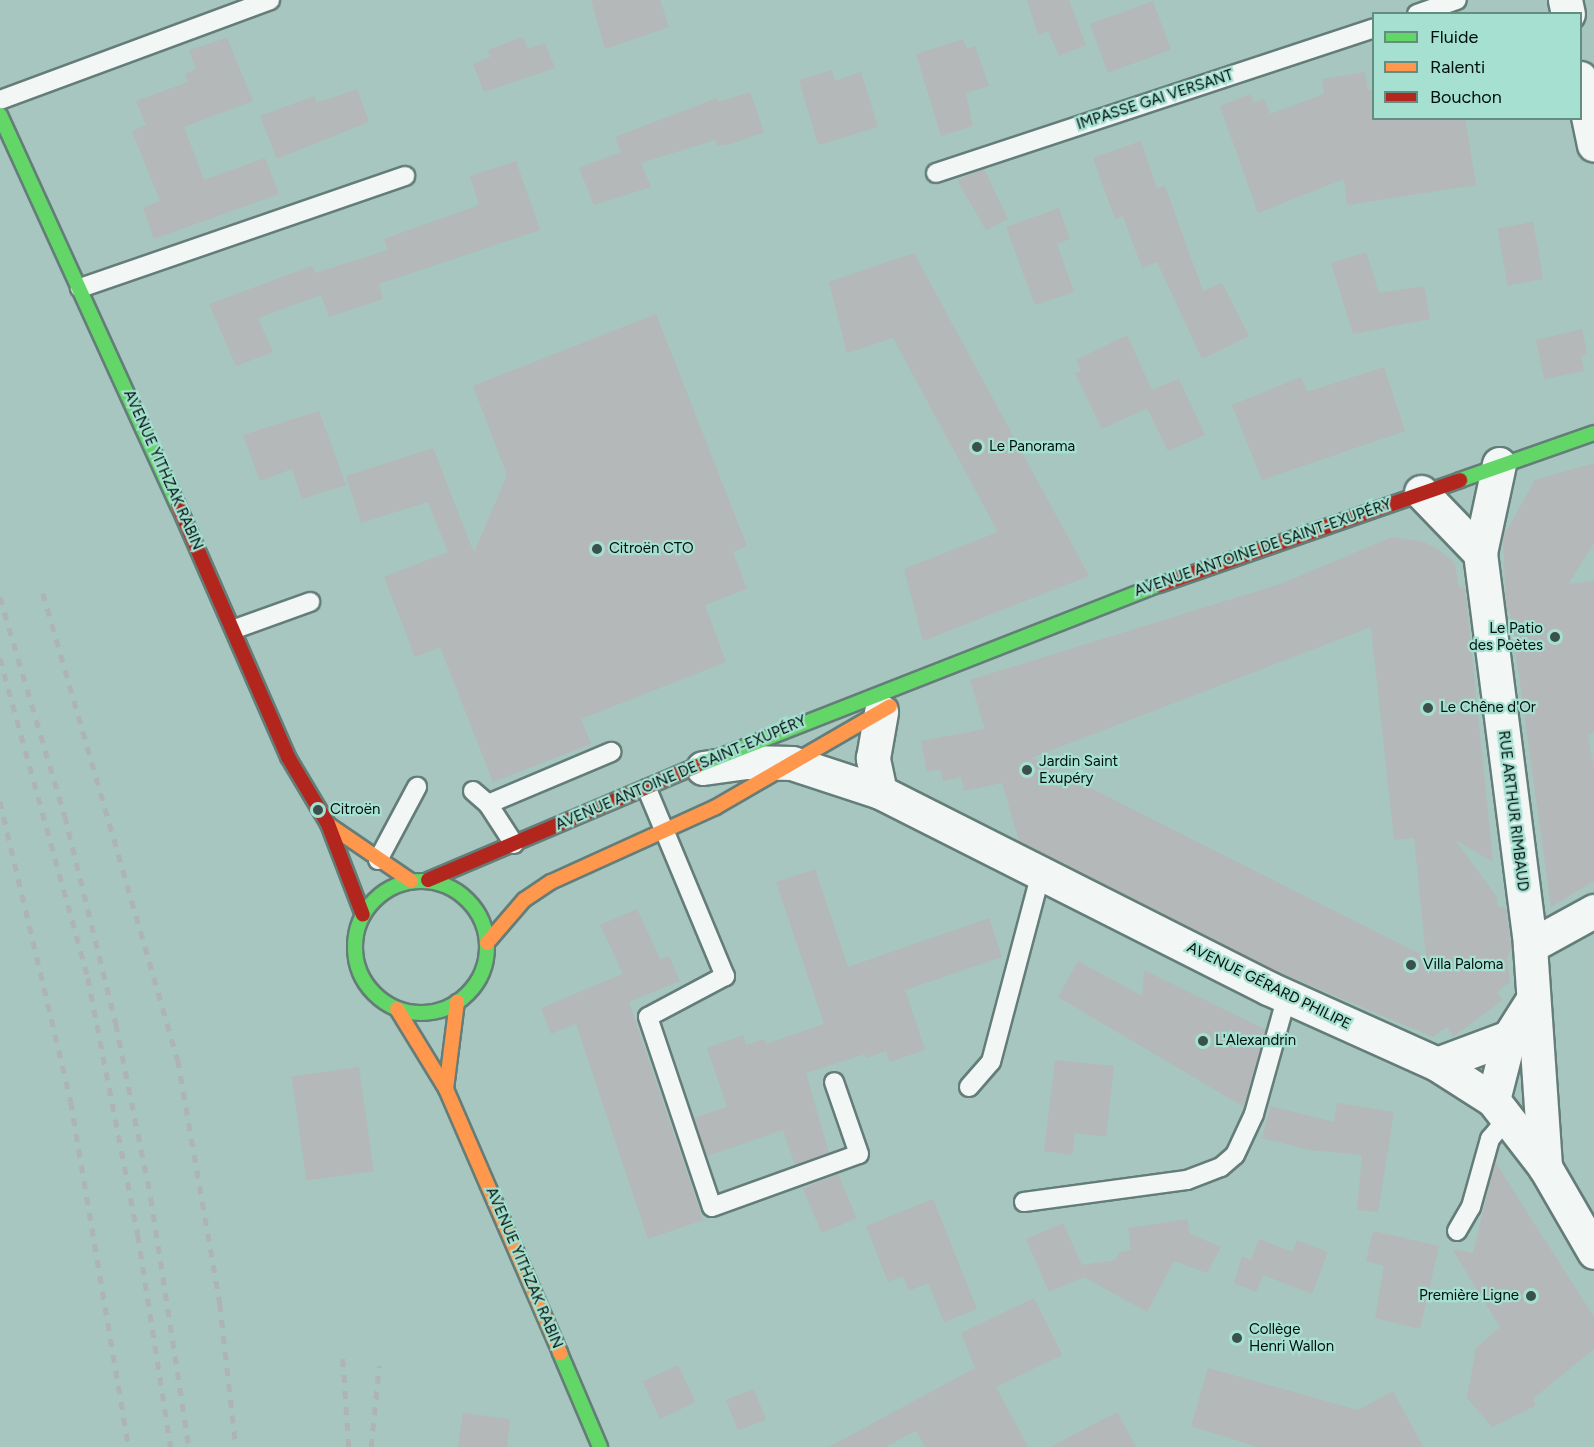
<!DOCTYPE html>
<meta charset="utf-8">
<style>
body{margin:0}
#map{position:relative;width:1594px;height:1447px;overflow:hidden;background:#a7c6bf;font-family:Figtree,sans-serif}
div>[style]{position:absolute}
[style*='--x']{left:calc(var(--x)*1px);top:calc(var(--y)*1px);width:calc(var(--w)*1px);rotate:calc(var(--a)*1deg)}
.building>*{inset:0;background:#b4b8b8;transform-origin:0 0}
.roads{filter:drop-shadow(2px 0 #647d78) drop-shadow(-2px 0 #647d78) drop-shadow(0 2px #647d78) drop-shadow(0 -2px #647d78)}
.lane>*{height:18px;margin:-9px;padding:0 9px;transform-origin:9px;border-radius:9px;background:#f2f6f5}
.street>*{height:33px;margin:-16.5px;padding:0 16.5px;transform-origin:16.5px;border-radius:16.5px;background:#f2f6f5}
.fast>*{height:14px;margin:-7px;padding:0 7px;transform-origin:7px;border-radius:7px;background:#63d668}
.fast>.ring{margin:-7px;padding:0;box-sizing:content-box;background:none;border:14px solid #63d668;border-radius:50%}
.slow>*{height:14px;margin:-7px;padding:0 7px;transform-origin:7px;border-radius:7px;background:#ff974d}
.jam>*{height:14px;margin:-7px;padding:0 7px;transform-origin:7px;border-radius:7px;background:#b3261e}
.rail>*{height:4.5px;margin-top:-2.25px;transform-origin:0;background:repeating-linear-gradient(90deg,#adb4b3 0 8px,transparent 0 16px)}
.dots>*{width:16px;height:16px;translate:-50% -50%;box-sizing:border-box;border:3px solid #a6e0d1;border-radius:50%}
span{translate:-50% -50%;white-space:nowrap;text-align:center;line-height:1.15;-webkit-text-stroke:4.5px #a6e0d1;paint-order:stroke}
.street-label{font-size:15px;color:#00100c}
.poi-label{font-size:15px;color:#00100c}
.left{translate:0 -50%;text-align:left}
.right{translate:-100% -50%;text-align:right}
.legend{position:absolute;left:1372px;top:12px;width:210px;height:108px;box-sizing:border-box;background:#a6e0d1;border:2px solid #648d82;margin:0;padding:8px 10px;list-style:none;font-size:18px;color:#00100c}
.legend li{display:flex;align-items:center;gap:12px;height:30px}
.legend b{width:30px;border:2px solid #648d82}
</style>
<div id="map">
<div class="building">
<i style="clip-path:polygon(591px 0,660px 0,669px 27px,605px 49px)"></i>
<i style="clip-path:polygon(1027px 0,1069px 0,1086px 45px,1059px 56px,1048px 31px,1038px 35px)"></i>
<i style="left:1153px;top:1px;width:52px;height:67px;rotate:70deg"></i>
<i style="clip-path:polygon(523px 37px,528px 49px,545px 43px,555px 68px,484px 92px,473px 64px,490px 57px,488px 50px)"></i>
<i style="clip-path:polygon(227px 38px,253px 101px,184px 127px,204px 180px,265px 158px,279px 194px,154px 239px,143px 208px,160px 201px,132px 131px,146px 125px,136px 101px,188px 82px,185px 74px,196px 69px,189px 50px)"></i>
<i style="clip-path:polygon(963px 39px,967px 49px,975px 46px,989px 86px,966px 93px,973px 126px,941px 136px,916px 54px)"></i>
<i style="clip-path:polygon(832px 70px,835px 81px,861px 72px,878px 127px,818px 145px,799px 80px)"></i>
<i style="clip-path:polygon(1365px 72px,1368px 90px,1374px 89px,1374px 118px,1465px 118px,1476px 185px,1347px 205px,1344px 179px,1258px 213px,1220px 106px,1250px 94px,1254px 103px,1264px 99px,1270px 114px,1324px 94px,1322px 79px)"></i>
<i style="clip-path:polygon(357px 89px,369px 122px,277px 159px,260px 116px,314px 96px,317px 103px)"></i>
<i style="clip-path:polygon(750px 92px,764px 132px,731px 144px,717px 146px,715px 140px,641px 163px,651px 187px,594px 205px,579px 168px,621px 152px,615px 137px,717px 98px,719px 102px)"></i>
<i style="clip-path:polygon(1141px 141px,1157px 188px,1165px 186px,1203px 291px,1222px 283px,1249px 336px,1202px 359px,1157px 262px,1142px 268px,1123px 216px,1115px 219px,1093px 158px)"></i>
<i style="clip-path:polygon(516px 161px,540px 230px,379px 284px,383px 299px,329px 317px,321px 295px,258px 318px,273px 352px,236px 366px,209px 304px,312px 266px,315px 273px,388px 250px,384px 239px,479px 205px,470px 176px)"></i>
<i style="clip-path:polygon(984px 169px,1008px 219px,986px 230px,957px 180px)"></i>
<i style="clip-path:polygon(1059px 208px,1070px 239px,1057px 244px,1074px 292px,1035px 305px,1006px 227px)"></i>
<i style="left:1533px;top:222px;width:58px;height:36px;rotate:80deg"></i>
<i style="clip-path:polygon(1366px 252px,1379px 293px,1424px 286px,1430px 319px,1353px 334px,1331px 263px)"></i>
<i style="clip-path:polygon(914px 253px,1089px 576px,923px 641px,904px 569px,998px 532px,893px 338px,847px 353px,829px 282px)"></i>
<i style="clip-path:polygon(656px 314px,747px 546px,733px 552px,747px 589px,705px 605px,726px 662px,581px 719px,591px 744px,493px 782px,440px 647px,415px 657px,384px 577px,448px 552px,428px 502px,361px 523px,346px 476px,433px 448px,474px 553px,507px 475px,473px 386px)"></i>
<i style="clip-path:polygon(1582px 329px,1587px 354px,1581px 356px,1584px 371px,1544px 379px,1536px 340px)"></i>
<i style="clip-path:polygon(1127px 335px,1152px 390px,1179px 379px,1205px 435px,1168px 451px,1147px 408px,1102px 429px,1075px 373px,1081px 371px,1076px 360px)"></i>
<i style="clip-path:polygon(1384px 367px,1405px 431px,1262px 480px,1232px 405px,1301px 377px,1307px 392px)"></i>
<i style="clip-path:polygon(319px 411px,346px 485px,302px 499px,292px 469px,260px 481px,243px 435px)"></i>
<i style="clip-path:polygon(1594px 463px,1594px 543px,1568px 584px,1594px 581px,1594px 732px,1588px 735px,1594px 769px,1594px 881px,1551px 907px,1510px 611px,1506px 611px,1503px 537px,1535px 480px)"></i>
<i style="clip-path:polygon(evenodd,1392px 537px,1424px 542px,1440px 551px,1455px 563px,1459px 588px,1465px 587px,1493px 862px,1454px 839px,1497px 897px,1498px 907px,1506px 908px,1511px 949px,1507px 957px,1510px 982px,1497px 992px,1503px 1000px,1453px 1037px,1447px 1027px,1433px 1037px,1276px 971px,1019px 841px,1002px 783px,964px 791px,961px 777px,943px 781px,940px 769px,927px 772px,921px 741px,985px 729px,970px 680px,1283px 583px,1392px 537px,1371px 627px,1394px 840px,1414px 838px,1426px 957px,1031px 758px,1371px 627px)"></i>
<i style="clip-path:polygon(815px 869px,848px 967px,989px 918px,1002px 957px,905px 990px,925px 1050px,890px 1062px,886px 1051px,866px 1058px,865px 1054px,806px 1073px,829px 1153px,795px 1165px,783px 1130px,707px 1156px,694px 1118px,727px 1107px,707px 1048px,743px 1035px,746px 1045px,764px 1039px,766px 1044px,824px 1024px,776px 882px)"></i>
<i style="clip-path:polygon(637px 909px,660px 959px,669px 956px,680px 981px,629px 1002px,703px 1220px,648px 1239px,576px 1024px,551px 1034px,541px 1008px,623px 974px,600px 925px)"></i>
<i style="clip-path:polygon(1078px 961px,1142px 996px,1144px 970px,1266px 1030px,1244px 1107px,1058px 997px)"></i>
<i style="clip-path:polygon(1055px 1060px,1114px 1066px,1106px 1137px,1075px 1133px,1072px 1155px,1044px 1151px)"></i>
<i style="left:359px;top:1067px;width:105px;height:68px;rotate:82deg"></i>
<i style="clip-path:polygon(1337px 1103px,1394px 1112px,1378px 1212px,1357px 1210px,1362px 1155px,1310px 1150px,1262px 1138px,1270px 1106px,1334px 1122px)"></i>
<i style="clip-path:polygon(1495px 1162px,1594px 1317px,1594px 1349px,1534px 1398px,1535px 1406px,1492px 1427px,1467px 1398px,1476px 1348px,1500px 1327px,1452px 1249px,1473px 1253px)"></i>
<i style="left:838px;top:1174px;width:48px;height:38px;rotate:67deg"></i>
<i style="clip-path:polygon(933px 1199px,977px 1309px,944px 1322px,928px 1283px,909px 1291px,903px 1276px,888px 1282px,866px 1226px)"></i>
<i style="clip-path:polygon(1187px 1219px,1190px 1234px,1221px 1247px,1207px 1273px,1174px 1261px,1147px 1312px,1084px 1277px,1049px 1292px,1026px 1239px,1063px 1223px,1082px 1265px,1115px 1260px,1120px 1252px,1131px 1250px,1128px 1228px)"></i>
<i style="clip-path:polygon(1373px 1231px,1439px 1246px,1420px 1329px,1375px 1318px,1384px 1266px,1366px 1261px)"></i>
<i style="clip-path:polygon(1259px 1239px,1292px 1252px,1297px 1240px,1328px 1252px,1312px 1294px,1263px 1275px,1256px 1292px,1234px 1283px,1242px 1256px,1251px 1260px)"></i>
<i style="clip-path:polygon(1034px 1298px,1062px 1355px,996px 1387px,1028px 1447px,925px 1447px,916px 1431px,885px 1447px,829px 1447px,975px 1368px,961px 1333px)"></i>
<i style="left:678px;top:1365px;width:41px;height:39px;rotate:65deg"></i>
<i style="clip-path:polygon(1208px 1368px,1358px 1410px,1393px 1391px,1423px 1447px,1257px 1447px,1191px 1426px)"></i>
<i style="left:754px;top:1389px;width:33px;height:30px;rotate:69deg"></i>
<i style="clip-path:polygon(1117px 1412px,1136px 1447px,1050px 1447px)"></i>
<i style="clip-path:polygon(463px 1413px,510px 1419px,507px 1447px,458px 1447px)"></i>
</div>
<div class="roads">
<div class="lane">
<i style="--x:1417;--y:14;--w:42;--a:-19.3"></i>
<i style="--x:0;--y:100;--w:288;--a:-20.3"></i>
<i style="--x:936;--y:173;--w:461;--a:-18.3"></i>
<i style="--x:80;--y:288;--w:344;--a:-19"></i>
<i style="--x:235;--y:629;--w:80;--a:-19.8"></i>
<i style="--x:647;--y:789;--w:203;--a:67.4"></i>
<i style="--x:725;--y:976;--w:87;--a:152"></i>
<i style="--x:648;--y:1017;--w:200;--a:71.4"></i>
<i style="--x:712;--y:1207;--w:156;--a:-19.8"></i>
<i style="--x:859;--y:1154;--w:76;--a:-109.1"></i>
<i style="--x:473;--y:791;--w:20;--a:41"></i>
<i style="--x:514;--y:844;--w:48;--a:-123"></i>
<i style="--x:488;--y:804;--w:134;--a:-22.9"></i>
<i style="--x:378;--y:860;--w:83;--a:-61.9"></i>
<i style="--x:969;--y:1087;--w:33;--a:-49"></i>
<i style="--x:991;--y:1062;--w:196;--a:-75.2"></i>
<i style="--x:1024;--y:1202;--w:164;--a:-7.7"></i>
<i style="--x:1187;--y:1180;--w:36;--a:-21"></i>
<i style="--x:1221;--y:1167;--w:18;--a:-41"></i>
<i style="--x:1235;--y:1155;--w:45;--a:-65.1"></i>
<i style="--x:1254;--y:1114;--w:123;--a:-74.4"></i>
<i style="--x:1457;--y:1231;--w:28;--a:-60"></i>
<i style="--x:1471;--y:1207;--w:71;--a:-74.4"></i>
<i style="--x:1490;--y:1139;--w:26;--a:-50"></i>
</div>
<div class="street">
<i style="--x:1565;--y:0;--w:14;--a:78"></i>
<i style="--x:1580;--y:78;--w:68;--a:78.2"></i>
<i style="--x:1499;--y:464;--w:91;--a:102.1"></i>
<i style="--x:1480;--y:553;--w:396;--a:82.7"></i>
<i style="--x:1530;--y:946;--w:222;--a:86.1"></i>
<i style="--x:1421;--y:492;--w:85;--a:46"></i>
<i style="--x:703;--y:768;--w:42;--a:-8.1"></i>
<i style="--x:745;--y:762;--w:47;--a:1.2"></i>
<i style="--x:792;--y:763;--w:93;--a:18.2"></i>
<i style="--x:880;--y:792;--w:435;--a:26.8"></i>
<i style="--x:1268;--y:988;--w:185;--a:24.2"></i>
<i style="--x:1437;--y:1064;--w:67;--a:32.7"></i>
<i style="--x:1493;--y:1100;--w:85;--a:52.2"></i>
<i style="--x:1545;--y:1167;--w:98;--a:60"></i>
<i style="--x:880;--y:792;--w:35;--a:-102"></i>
<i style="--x:873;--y:758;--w:47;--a:-80.1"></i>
<i style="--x:1530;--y:946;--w:73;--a:-28.7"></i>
<i style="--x:1437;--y:1064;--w:77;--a:-20.6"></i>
<i style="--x:1493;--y:1100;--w:65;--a:-75.7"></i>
<i style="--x:1509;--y:1037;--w:45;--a:-57.7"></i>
</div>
<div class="fast">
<i style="--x:0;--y:115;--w:429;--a:65.5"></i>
<i style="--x:1460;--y:480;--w:142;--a:-19.3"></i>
<i style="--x:696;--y:766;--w:497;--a:-21.4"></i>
<i class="ring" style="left:355px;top:881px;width:118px;height:118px"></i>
<i style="--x:560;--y:1353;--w:102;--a:66.9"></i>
</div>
<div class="slow">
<i style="--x:329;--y:825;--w:99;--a:34.3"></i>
<i style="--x:487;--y:943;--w:57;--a:-49.3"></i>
<i style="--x:524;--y:900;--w:32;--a:-34"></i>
<i style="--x:551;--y:882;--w:181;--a:-24.4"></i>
<i style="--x:716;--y:807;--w:201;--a:-30.1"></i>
<i style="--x:397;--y:1009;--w:94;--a:58.5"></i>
<i style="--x:446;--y:1089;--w:288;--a:66.6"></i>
<i style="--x:446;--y:1089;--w:88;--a:-82.8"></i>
</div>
<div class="jam">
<i style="--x:178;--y:505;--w:275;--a:66.4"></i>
<i style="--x:288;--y:757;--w:78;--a:59.2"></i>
<i style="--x:328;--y:824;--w:97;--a:69"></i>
<i style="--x:1159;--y:585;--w:319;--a:-19.2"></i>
<i style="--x:428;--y:880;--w:291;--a:-23"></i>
</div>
</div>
<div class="rail">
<i style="--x:43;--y:593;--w:486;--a:73.9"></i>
<i style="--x:178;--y:1060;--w:248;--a:80.2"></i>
<i style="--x:220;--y:1304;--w:144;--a:83.6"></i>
<i style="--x:0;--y:597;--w:228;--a:73.5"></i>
<i style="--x:65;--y:816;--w:214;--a:76.2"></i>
<i style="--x:116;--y:1024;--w:177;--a:78.6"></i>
<i style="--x:151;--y:1198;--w:252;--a:81.3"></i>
<i style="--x:0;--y:658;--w:332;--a:74.6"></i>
<i style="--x:88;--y:978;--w:262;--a:79"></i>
<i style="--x:138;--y:1235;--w:215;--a:81.2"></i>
<i style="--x:0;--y:801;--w:309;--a:76.7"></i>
<i style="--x:71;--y:1102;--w:350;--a:80.5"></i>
<i style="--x:343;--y:1359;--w:88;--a:86.1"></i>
<i style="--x:371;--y:1447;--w:82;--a:-84.4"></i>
</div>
<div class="dots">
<i style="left:977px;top:447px;background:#3a504b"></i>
<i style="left:597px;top:549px;background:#3a504b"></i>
<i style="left:1555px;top:637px;background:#3a504b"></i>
<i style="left:1428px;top:708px;background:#3a504b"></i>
<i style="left:1027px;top:770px;background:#3a504b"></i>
<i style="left:318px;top:810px;background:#3a504b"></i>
<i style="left:1411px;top:965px;background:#3a504b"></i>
<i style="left:1203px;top:1041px;background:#3a504b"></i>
<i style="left:1531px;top:1296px;background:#3a504b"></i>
<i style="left:1237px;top:1338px;background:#3a504b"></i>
</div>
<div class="street-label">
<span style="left:1155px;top:100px;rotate:-18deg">IMPASSE GAI VERSANT</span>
<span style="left:163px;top:470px;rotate:66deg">AVENUE YITHZAK RABIN</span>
<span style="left:1263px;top:548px;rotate:-19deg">AVENUE ANTOINE DE SAINT-EXUPÉRY</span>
<span style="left:681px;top:773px;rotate:-23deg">AVENUE ANTOINE DE SAINT-EXUPÉRY</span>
<span style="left:1513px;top:811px;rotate:83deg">RUE ARTHUR RIMBAUD</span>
<span style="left:1269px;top:986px;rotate:26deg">AVENUE GÉRARD PHILIPE</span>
<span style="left:524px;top:1268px;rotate:67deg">AVENUE YITHZAK RABIN</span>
</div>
<div class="poi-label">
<span class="left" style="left:989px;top:447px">Le Panorama</span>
<span class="left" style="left:609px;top:549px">Citroën CTO</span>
<span class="right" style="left:1543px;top:637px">Le Patio<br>des Poètes</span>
<span class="left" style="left:1440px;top:708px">Le Chêne d'Or</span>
<span class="left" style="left:1039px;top:770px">Jardin Saint<br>Exupéry</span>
<span class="left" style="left:330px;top:810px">Citroën</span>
<span class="left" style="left:1423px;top:965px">Villa Paloma</span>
<span class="left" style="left:1215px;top:1041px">L'Alexandrin</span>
<span class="right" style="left:1519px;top:1296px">Première Ligne</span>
<span class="left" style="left:1249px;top:1338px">Collège<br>Henri Wallon</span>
</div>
<ul class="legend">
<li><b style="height:8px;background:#63d668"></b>Fluide</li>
<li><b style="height:8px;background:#ff974d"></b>Ralenti</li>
<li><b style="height:8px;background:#b3261e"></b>Bouchon</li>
</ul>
</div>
